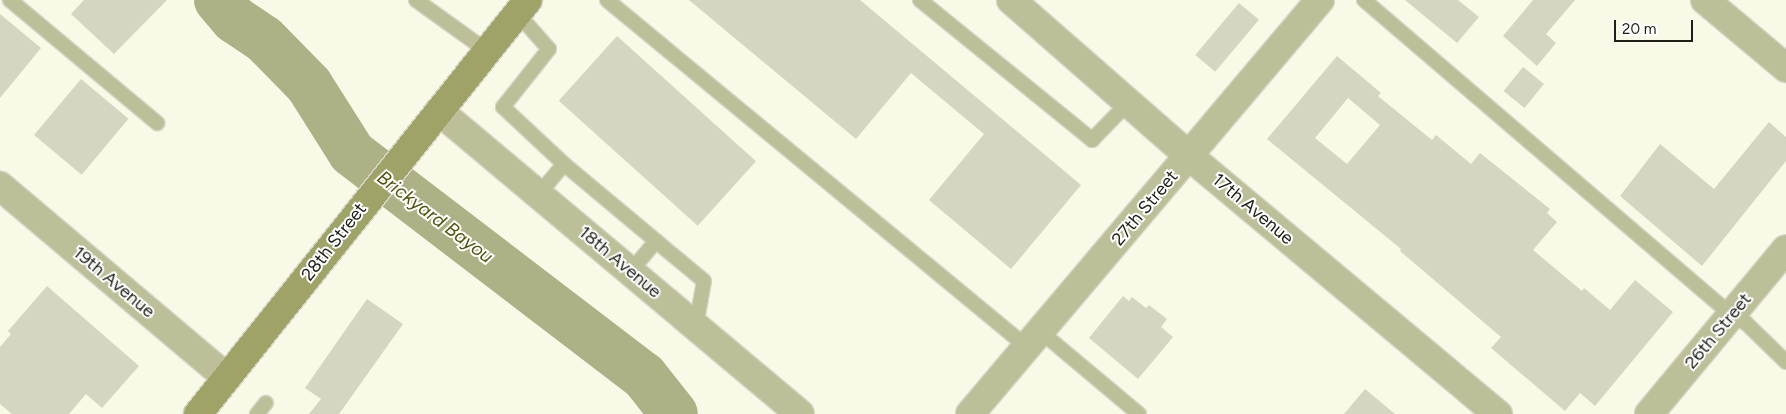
<!DOCTYPE html>
<style>
body{margin:0}
#map{position:relative;width:1786px;height:414px;overflow:hidden;background:#f8fae7;font-family:Figtree,sans-serif}
div>[style]{position:absolute}
[style*='--x']{left:calc(var(--x)*1px);top:calc(var(--y)*1px);width:calc(var(--w)*1px);rotate:calc(var(--a)*1deg)}
.river>*{height:48px;margin:-24px;padding:0 24px;transform-origin:24px;border-radius:24px;background:#aeb185}
.building>*{inset:0;background:#d4d5c3;transform-origin:0 0}
.roads{filter:drop-shadow(1px 0 #d5d7c6) drop-shadow(-1px 0 #d5d7c6) drop-shadow(0 1px #d5d7c6) drop-shadow(0 -1px #d5d7c6)}
.lane>*{height:14px;margin:-7px;padding:0 7px;transform-origin:7px;border-radius:7px;background:#bcbf97}
.street>*{height:28px;margin:-14px;padding:0 14px;transform-origin:14px;border-radius:14px;background:#bcbf97}
.secondary>*{height:28px;margin:-14px;padding:0 14px;transform-origin:14px;border-radius:14px;background:#a0a367}
span{translate:-50% -50%;white-space:nowrap;text-align:center;line-height:1.15;-webkit-text-stroke:4px #fff;paint-order:stroke}
.street-label{font-size:18px;color:#1e1f18}
.water-label{font-size:19px;color:#53550c;font-style:italic}
.scale{position:absolute;left:1614px;top:20px;width:79px;height:22px;box-sizing:border-box;border:2px solid #1e1f18;border-top:0;padding-left:6px;font-size:15px;line-height:18px;white-space:nowrap;color:#1e1f18;-webkit-text-stroke:4px #fff;paint-order:stroke}
</style>
<div id="map">
<div class="river">
<i style="--x:218;--y:0;--w:25;--a:50"></i>
<i style="--x:234;--y:19;--w:36;--a:34"></i>
<i style="--x:264;--y:39;--w:64;--a:45.6"></i>
<i style="--x:309;--y:85;--w:80;--a:57.7"></i>
<i style="--x:352;--y:153;--w:367;--a:37.4"></i>
<i style="--x:644;--y:376;--w:48;--a:51.7"></i>
</div>
<div class="building">
<i style="clip-path:polygon(84px 0,167px 0,114px 54px,71px 14px)"></i>
<i style="clip-path:polygon(689px 0,860px 0,1081px 185px,1011px 269px,929px 200px,984px 134px,911px 73px,856px 139px)"></i>
<i style="clip-path:polygon(1405px 0,1458px 0,1479px 17px,1457px 43px)"></i>
<i style="clip-path:polygon(1533px 0,1575px 0,1546px 34px,1556px 43px,1537px 66px,1503px 36px)"></i>
<i style="left:1239px;top:3px;width:26px;height:68px;rotate:40deg"></i>
<i style="clip-path:polygon(0 14px,41px 48px,0 98px)"></i>
<i style="left:617px;top:36px;width:187px;height:87px;rotate:42deg"></i>
<i style="clip-path:polygon(evenodd,1337px 56px,1381px 93px,1378px 96px,1432px 140px,1436px 135px,1471px 164px,1480px 153px,1550px 209px,1547px 213px,1557px 222px,1533px 250px,1582px 291px,1584px 288px,1610px 310px,1635px 280px,1673px 312px,1595px 406px,1580px 393px,1565px 411px,1491px 348px,1501px 337px,1400px 251px,1401px 249px,1267px 139px,1337px 56px,1348px 98px,1380px 125px,1347px 164px,1315px 138px,1348px 98px)"></i>
<i style="left:1523px;top:67px;width:27px;height:31px;rotate:39deg"></i>
<i style="left:81px;top:79px;width:62px;height:73px;rotate:40deg"></i>
<i style="clip-path:polygon(1769px 122px,1786px 137px,1786px 161px,1702px 266px,1620px 196px,1660px 144px,1714px 189px)"></i>
<i style="clip-path:polygon(47px 286px,139px 366px,102px 408px,86px 394px,69px 414px,12px 414px,0 404px,0 347px,11px 334px,8px 331px)"></i>
<i style="clip-path:polygon(1123px 296px,1129px 301px,1132px 297px,1146px 308px,1149px 305px,1167px 319px,1161px 327px,1173px 337px,1138px 379px,1089px 338px)"></i>
<i style="clip-path:polygon(367px 299px,403px 324px,339px 414px,309px 414px,321px 399px,305px 388px)"></i>
<i style="clip-path:polygon(1365px 389px,1395px 414px,1344px 414px)"></i>
</div>
<div class="roads">
<div class="lane">
<i style="--x:10;--y:0;--w:192;--a:39.9"></i>
<i style="--x:416;--y:0;--w:87;--a:35.7"></i>
<i style="--x:607;--y:0;--w:545;--a:39.56"></i>
<i style="--x:920;--y:0;--w:222;--a:39.1"></i>
<i style="--x:1092;--y:140;--w:52;--a:-45.8"></i>
<i style="--x:1364;--y:0;--w:484;--a:40.6"></i>
<i style="--x:1731;--y:315;--w:17;--a:28"></i>
<i style="--x:1746;--y:323;--w:56;--a:44.3"></i>
<i style="--x:517;--y:13;--w:48;--a:48.4"></i>
<i style="--x:549;--y:49;--w:74;--a:128.4"></i>
<i style="--x:503;--y:107;--w:83;--a:43.1"></i>
<i style="--x:564;--y:164;--w:39;--a:130"></i>
<i style="--x:564;--y:164;--w:120;--a:39.9"></i>
<i style="--x:656;--y:241;--w:39;--a:130"></i>
<i style="--x:656;--y:241;--w:62;--a:39.8"></i>
<i style="--x:704;--y:281;--w:46;--a:100.1"></i>
<i style="--x:1040;--y:331;--w:129;--a:40"></i>
<i style="--x:257;--y:414;--w:14;--a:-51"></i>
</div>
<div class="street">
<i style="--x:1011;--y:0;--w:237;--a:41.2"></i>
<i style="--x:1189;--y:156;--w:403;--a:39.9"></i>
<i style="--x:1705;--y:0;--w:106;--a:40"></i>
<i style="--x:439;--y:111;--w:471;--a:40"></i>
<i style="--x:0;--y:186;--w:297;--a:40.2"></i>
<i style="--x:970;--y:414;--w:542;--a:-49.79"></i>
<i style="--x:1649;--y:414;--w:214;--a:-50.3"></i>
</div>
<div class="secondary">
<i style="--x:198;--y:414;--w:529;--a:-51.44"></i>
</div>
</div>
<div class="street-label">
<span style="left:1145px;top:208px;rotate:-50deg">27th Street</span>
<span style="left:1253px;top:209px;rotate:40deg">17th Avenue</span>
<span style="left:334px;top:242px;rotate:-52deg">28th Street</span>
<span style="left:620px;top:262px;rotate:40deg">18th Avenue</span>
<span style="left:114px;top:282px;rotate:40deg">19th Avenue</span>
<span style="left:1718px;top:331px;rotate:-50deg">26th Street</span>
</div>
<div class="water-label">
<span style="left:435px;top:217px;rotate:37deg">Brickyard Bayou</span>
</div>
<div class="scale">20 m</div>
</div>
